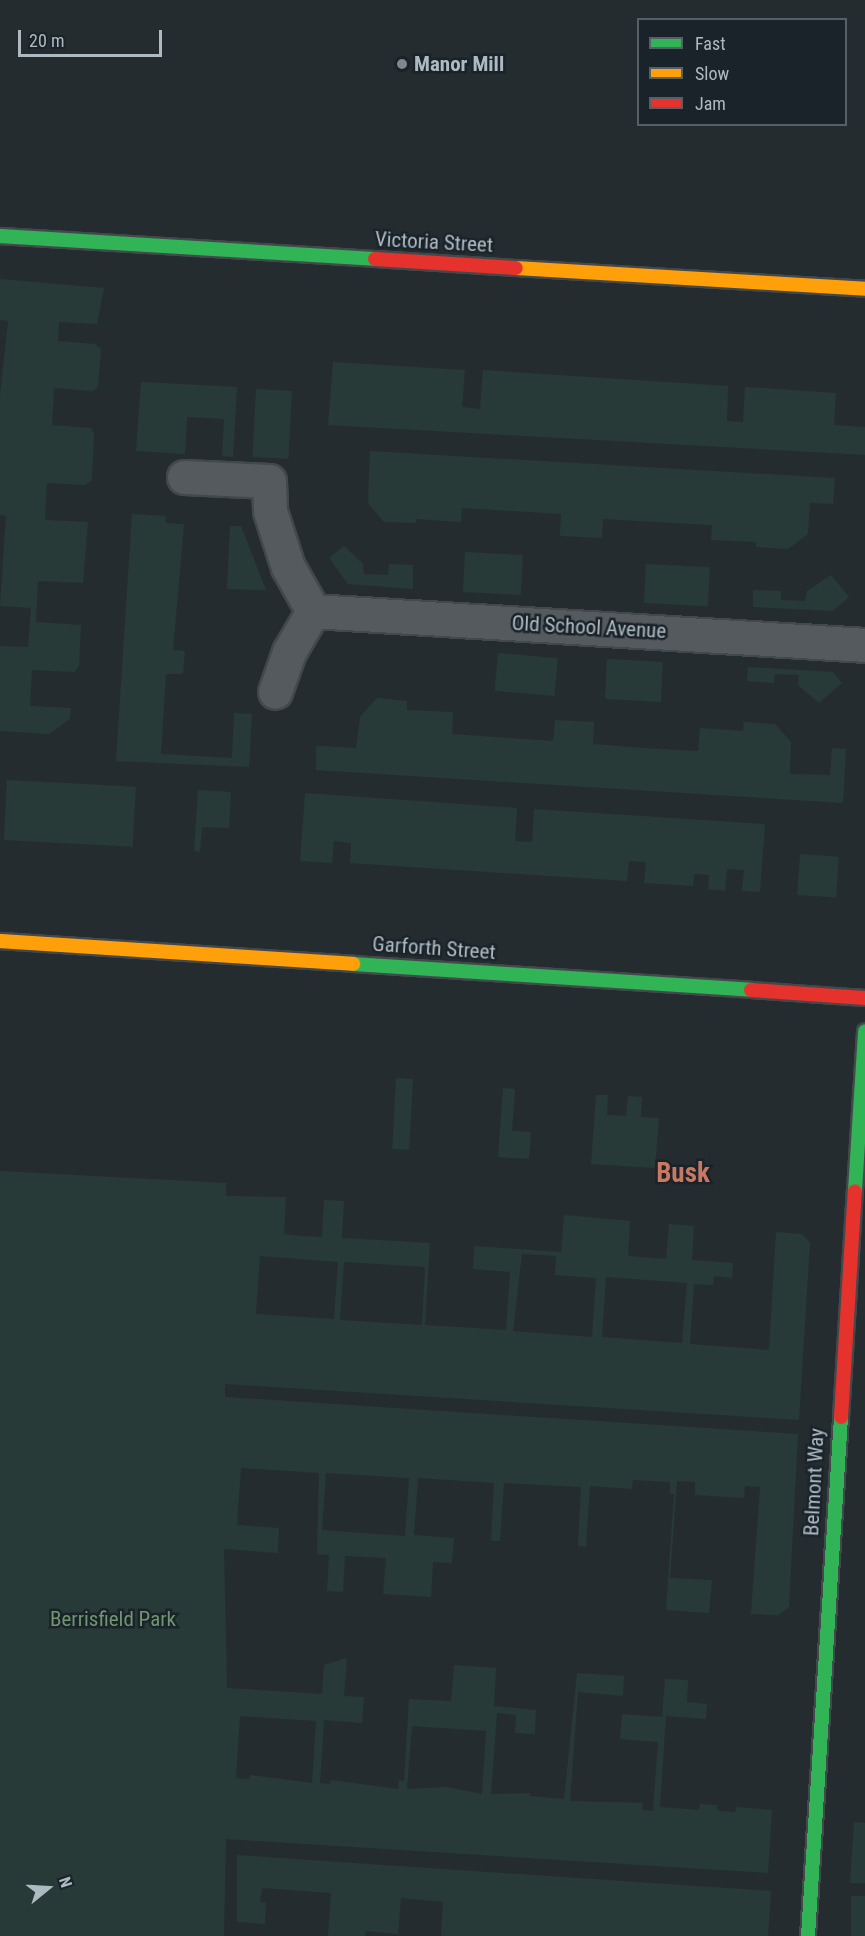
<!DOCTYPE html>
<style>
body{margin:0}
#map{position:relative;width:865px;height:1936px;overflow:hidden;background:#252c30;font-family:"Roboto Condensed",sans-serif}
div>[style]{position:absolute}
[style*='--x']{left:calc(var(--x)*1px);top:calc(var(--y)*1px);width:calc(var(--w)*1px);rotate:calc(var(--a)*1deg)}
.green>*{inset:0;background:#283a37;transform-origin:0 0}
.roads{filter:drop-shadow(2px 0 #42484b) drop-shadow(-2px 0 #42484b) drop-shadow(0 2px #42484b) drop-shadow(0 -2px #42484b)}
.street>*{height:33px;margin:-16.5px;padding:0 16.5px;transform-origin:16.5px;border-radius:16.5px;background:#555a5e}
.fast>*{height:14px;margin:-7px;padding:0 7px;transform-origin:7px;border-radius:7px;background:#30b455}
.slow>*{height:14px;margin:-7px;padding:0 7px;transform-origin:7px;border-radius:7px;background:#ff9f0a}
.jam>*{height:14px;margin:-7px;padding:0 7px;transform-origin:7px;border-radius:7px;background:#e5322d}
.dots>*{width:16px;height:16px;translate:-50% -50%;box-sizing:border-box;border:3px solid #1a2329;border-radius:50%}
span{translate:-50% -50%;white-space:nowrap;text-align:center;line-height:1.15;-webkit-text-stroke:5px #1a2329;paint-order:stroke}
.poi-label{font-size:21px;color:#aebac2;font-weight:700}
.left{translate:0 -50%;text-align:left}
.street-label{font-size:21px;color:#aebac2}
.park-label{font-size:21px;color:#709670}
.district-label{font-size:27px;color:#c97962;font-weight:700}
.legend{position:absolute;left:637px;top:18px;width:210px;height:108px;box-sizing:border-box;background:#1a2329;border:2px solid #555f66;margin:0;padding:8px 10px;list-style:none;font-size:18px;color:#aebac2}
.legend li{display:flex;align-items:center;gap:12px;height:30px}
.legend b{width:30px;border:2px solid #555f66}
.north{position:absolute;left:18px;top:1858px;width:60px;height:60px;-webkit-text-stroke:4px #1a2329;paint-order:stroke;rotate:72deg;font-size:16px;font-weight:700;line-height:24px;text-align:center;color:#aebac2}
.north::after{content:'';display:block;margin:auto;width:21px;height:27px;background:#aebac2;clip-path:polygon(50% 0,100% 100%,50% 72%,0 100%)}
.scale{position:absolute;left:18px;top:30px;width:144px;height:27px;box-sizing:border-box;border:3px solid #aebac2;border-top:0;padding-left:8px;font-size:18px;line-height:21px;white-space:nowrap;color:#aebac2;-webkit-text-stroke:4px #1a2329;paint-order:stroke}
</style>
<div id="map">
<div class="green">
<i style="clip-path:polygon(0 279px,104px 288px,97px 324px,59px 322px,58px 341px,95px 344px,101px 349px,98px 387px,93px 391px,54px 388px,52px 425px,91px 428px,94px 434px,92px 480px,85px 485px,47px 483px,45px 520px,88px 522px,83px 583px,38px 581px,36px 622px,81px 625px,79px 666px,74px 672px,32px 670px,30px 706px,71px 708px,70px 719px,49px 734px,0 731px,0 646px,28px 647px,31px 608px,0 606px,6px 516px,0 515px,0 395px,8px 321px,0 320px)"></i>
<i style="clip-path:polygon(333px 362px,465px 370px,462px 407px,480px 409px,483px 370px,728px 386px,727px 421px,743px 422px,745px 387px,836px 393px,834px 425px,865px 427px,865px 455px,328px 425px)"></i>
<i style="clip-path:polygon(141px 382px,237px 387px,233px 457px,222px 456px,224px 419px,187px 417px,185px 454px,136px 451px)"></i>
<i style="left:256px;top:389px;width:36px;height:68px;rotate:3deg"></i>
<i style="clip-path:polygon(370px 451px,835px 478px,833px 504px,810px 503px,808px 534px,788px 549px,756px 547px,756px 542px,711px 540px,712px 525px,603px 519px,602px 538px,560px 536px,561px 514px,462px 508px,461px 522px,416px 519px,416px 523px,384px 522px,368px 503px)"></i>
<i style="clip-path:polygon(132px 514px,166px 516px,165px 523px,184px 524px,173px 650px,185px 651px,183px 674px,166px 674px,161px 754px,232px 758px,234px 713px,252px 714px,249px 767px,116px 761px)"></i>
<i style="clip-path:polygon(230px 526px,241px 526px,266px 590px,227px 589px)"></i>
<i style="clip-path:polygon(344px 546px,363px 564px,364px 574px,388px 575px,389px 564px,413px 565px,413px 589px,348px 584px,329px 558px)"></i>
<i style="left:465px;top:552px;width:58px;height:40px;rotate:3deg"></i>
<i style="left:646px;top:564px;width:64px;height:39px;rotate:3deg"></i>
<i style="clip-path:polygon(831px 575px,849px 597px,833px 611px,753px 607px,753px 590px,781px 591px,781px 600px,805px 601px,807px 591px)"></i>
<i style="left:498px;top:653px;width:60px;height:38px;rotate:5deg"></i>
<i style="left:607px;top:659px;width:56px;height:40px;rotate:3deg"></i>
<i style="clip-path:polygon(748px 667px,833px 672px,842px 683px,819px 703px,798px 685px,799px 675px,775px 674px,774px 683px,747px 681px)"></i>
<i style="clip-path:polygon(377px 698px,407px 701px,407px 710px,453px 712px,452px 734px,553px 741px,555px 720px,594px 722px,593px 744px,658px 749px,698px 751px,700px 728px,743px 731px,744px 722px,775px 724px,791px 742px,790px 774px,830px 775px,832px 748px,846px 749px,843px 803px,316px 770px,316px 746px,356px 748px,360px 717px)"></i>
<i style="left:7px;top:780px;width:129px;height:60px;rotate:3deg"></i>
<i style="clip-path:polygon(198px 790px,231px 792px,229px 828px,202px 827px,200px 852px,194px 851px)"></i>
<i style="clip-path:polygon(305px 793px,517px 808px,515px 841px,532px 842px,534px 809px,765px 824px,760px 892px,742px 891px,744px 870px,727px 869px,725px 891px,708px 889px,709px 875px,694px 874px,693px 886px,644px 883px,646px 862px,629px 861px,627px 881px,350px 863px,351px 843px,334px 841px,332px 863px,300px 861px)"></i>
<i style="left:800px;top:854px;width:39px;height:41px;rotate:4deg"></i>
<i style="left:396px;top:1078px;width:17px;height:71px;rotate:3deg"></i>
<i style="clip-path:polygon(503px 1088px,515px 1089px,512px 1131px,531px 1132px,529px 1159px,498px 1157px)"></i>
<i style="clip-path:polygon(596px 1095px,608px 1095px,607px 1115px,626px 1116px,628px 1096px,642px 1097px,641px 1117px,659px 1118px,655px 1168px,591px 1164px)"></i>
<i style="clip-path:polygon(evenodd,0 1171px,226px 1183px,226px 1196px,286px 1197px,284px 1234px,302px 1236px,322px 1237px,324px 1200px,344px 1201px,342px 1238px,430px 1243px,425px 1325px,506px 1330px,510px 1272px,473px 1269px,474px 1246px,561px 1252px,564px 1215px,630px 1221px,628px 1256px,666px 1259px,669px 1224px,694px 1226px,692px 1260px,733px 1263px,732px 1278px,714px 1276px,713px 1285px,694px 1284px,690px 1344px,769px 1350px,776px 1232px,802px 1234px,810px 1243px,799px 1420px,225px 1384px,225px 1397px,798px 1434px,789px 1607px,778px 1615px,751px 1614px,760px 1487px,745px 1486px,744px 1498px,695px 1495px,695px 1482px,677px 1481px,670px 1578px,712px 1580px,709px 1613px,666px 1610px,674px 1494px,670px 1494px,670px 1482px,633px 1480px,632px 1489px,590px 1486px,586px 1547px,578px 1546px,581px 1487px,504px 1483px,500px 1541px,491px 1541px,494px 1483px,418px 1478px,414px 1535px,454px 1538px,452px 1563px,433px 1562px,431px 1597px,383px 1594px,386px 1558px,365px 1557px,345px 1556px,343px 1592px,327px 1591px,329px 1555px,317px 1554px,319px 1473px,241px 1468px,237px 1525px,279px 1528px,278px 1553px,224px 1549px,227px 1688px,322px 1694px,324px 1665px,347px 1658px,344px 1696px,364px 1697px,362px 1723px,324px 1720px,320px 1783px,330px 1784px,331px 1780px,398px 1789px,399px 1780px,404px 1781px,409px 1699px,451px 1701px,454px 1665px,496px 1668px,494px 1706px,536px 1710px,535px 1734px,515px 1733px,516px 1715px,497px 1713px,491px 1794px,531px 1793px,530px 1796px,564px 1799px,577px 1673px,624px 1676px,623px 1696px,578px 1692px,570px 1801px,643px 1803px,642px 1810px,653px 1811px,658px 1742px,620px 1739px,622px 1714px,662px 1717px,665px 1679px,688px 1680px,687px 1702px,707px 1704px,706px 1719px,666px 1716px,660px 1807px,699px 1810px,700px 1804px,717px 1805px,718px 1811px,735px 1812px,736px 1807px,772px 1810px,768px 1873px,226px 1839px,224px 1936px,0 1936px,0 1171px,522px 1254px,556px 1256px,555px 1275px,596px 1278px,592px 1337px,513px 1331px,522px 1254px,0 1171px,260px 1256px,338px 1262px,334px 1319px,256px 1314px,260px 1256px,0 1171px,344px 1262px,425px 1267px,422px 1325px,340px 1320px,344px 1262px,0 1171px,606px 1277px,687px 1283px,682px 1343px,602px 1337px,606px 1277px,0 1171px,326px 1473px,409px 1478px,405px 1536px,322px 1530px,326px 1473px,0 1171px,240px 1716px,316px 1721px,312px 1783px,250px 1775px,249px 1779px,236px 1778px,240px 1716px,0 1171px,412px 1726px,486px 1731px,482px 1794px,447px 1787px,407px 1789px,412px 1726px)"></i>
<i style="clip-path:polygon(854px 1822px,865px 1823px,865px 1883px,850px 1883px)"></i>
<i style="clip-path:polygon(237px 1855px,771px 1891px,768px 1936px,441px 1936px,443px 1902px,401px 1898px,398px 1934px,366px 1931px,365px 1936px,328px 1936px,331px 1893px,262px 1888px,260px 1902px,266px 1903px,265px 1924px,237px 1922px)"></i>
<i style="left:851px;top:1896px;width:14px;height:40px"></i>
</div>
<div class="roads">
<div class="street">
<i style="--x:184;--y:477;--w:85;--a:2.7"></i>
<i style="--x:269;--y:481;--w:30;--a:88"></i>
<i style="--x:270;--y:511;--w:59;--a:72.2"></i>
<i style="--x:288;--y:567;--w:51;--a:60.4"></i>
<i style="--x:313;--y:611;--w:48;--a:120.3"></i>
<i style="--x:289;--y:652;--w:42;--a:109.3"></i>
<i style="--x:313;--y:611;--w:553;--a:3.52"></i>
</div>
<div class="fast">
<i style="--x:0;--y:236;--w:376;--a:3.5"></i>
<i style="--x:353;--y:964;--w:399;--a:3.7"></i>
<i style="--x:855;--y:1191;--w:160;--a:-86.4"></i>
<i style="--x:808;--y:1936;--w:520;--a:-86.36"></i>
</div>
<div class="slow">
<i style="--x:516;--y:268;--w:350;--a:3.4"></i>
<i style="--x:0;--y:941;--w:354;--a:3.7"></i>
</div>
<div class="jam">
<i style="--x:375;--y:259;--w:141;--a:3.7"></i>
<i style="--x:751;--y:990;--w:114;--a:4"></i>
<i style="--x:841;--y:1417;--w:226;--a:-86.5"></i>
</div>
</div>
<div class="dots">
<i style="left:402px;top:64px;background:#7e888f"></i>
</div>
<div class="poi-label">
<span class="left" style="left:414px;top:64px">Manor Mill</span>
</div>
<div class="street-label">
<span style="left:434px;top:242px;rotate:3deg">Victoria Street</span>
<span style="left:589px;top:627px;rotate:3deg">Old School Avenue</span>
<span style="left:434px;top:948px;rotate:4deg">Garforth Street</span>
<span style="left:814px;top:1482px;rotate:-87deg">Belmont Way</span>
</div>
<div class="park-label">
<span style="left:113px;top:1619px">Berrisfield Park</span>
</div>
<div class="district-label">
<span style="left:683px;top:1174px">Busk</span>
</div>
<ul class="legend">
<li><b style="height:8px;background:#30b455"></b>Fast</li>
<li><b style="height:8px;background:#ff9f0a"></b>Slow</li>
<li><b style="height:8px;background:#e5322d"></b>Jam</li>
</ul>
<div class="north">N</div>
<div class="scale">20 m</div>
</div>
